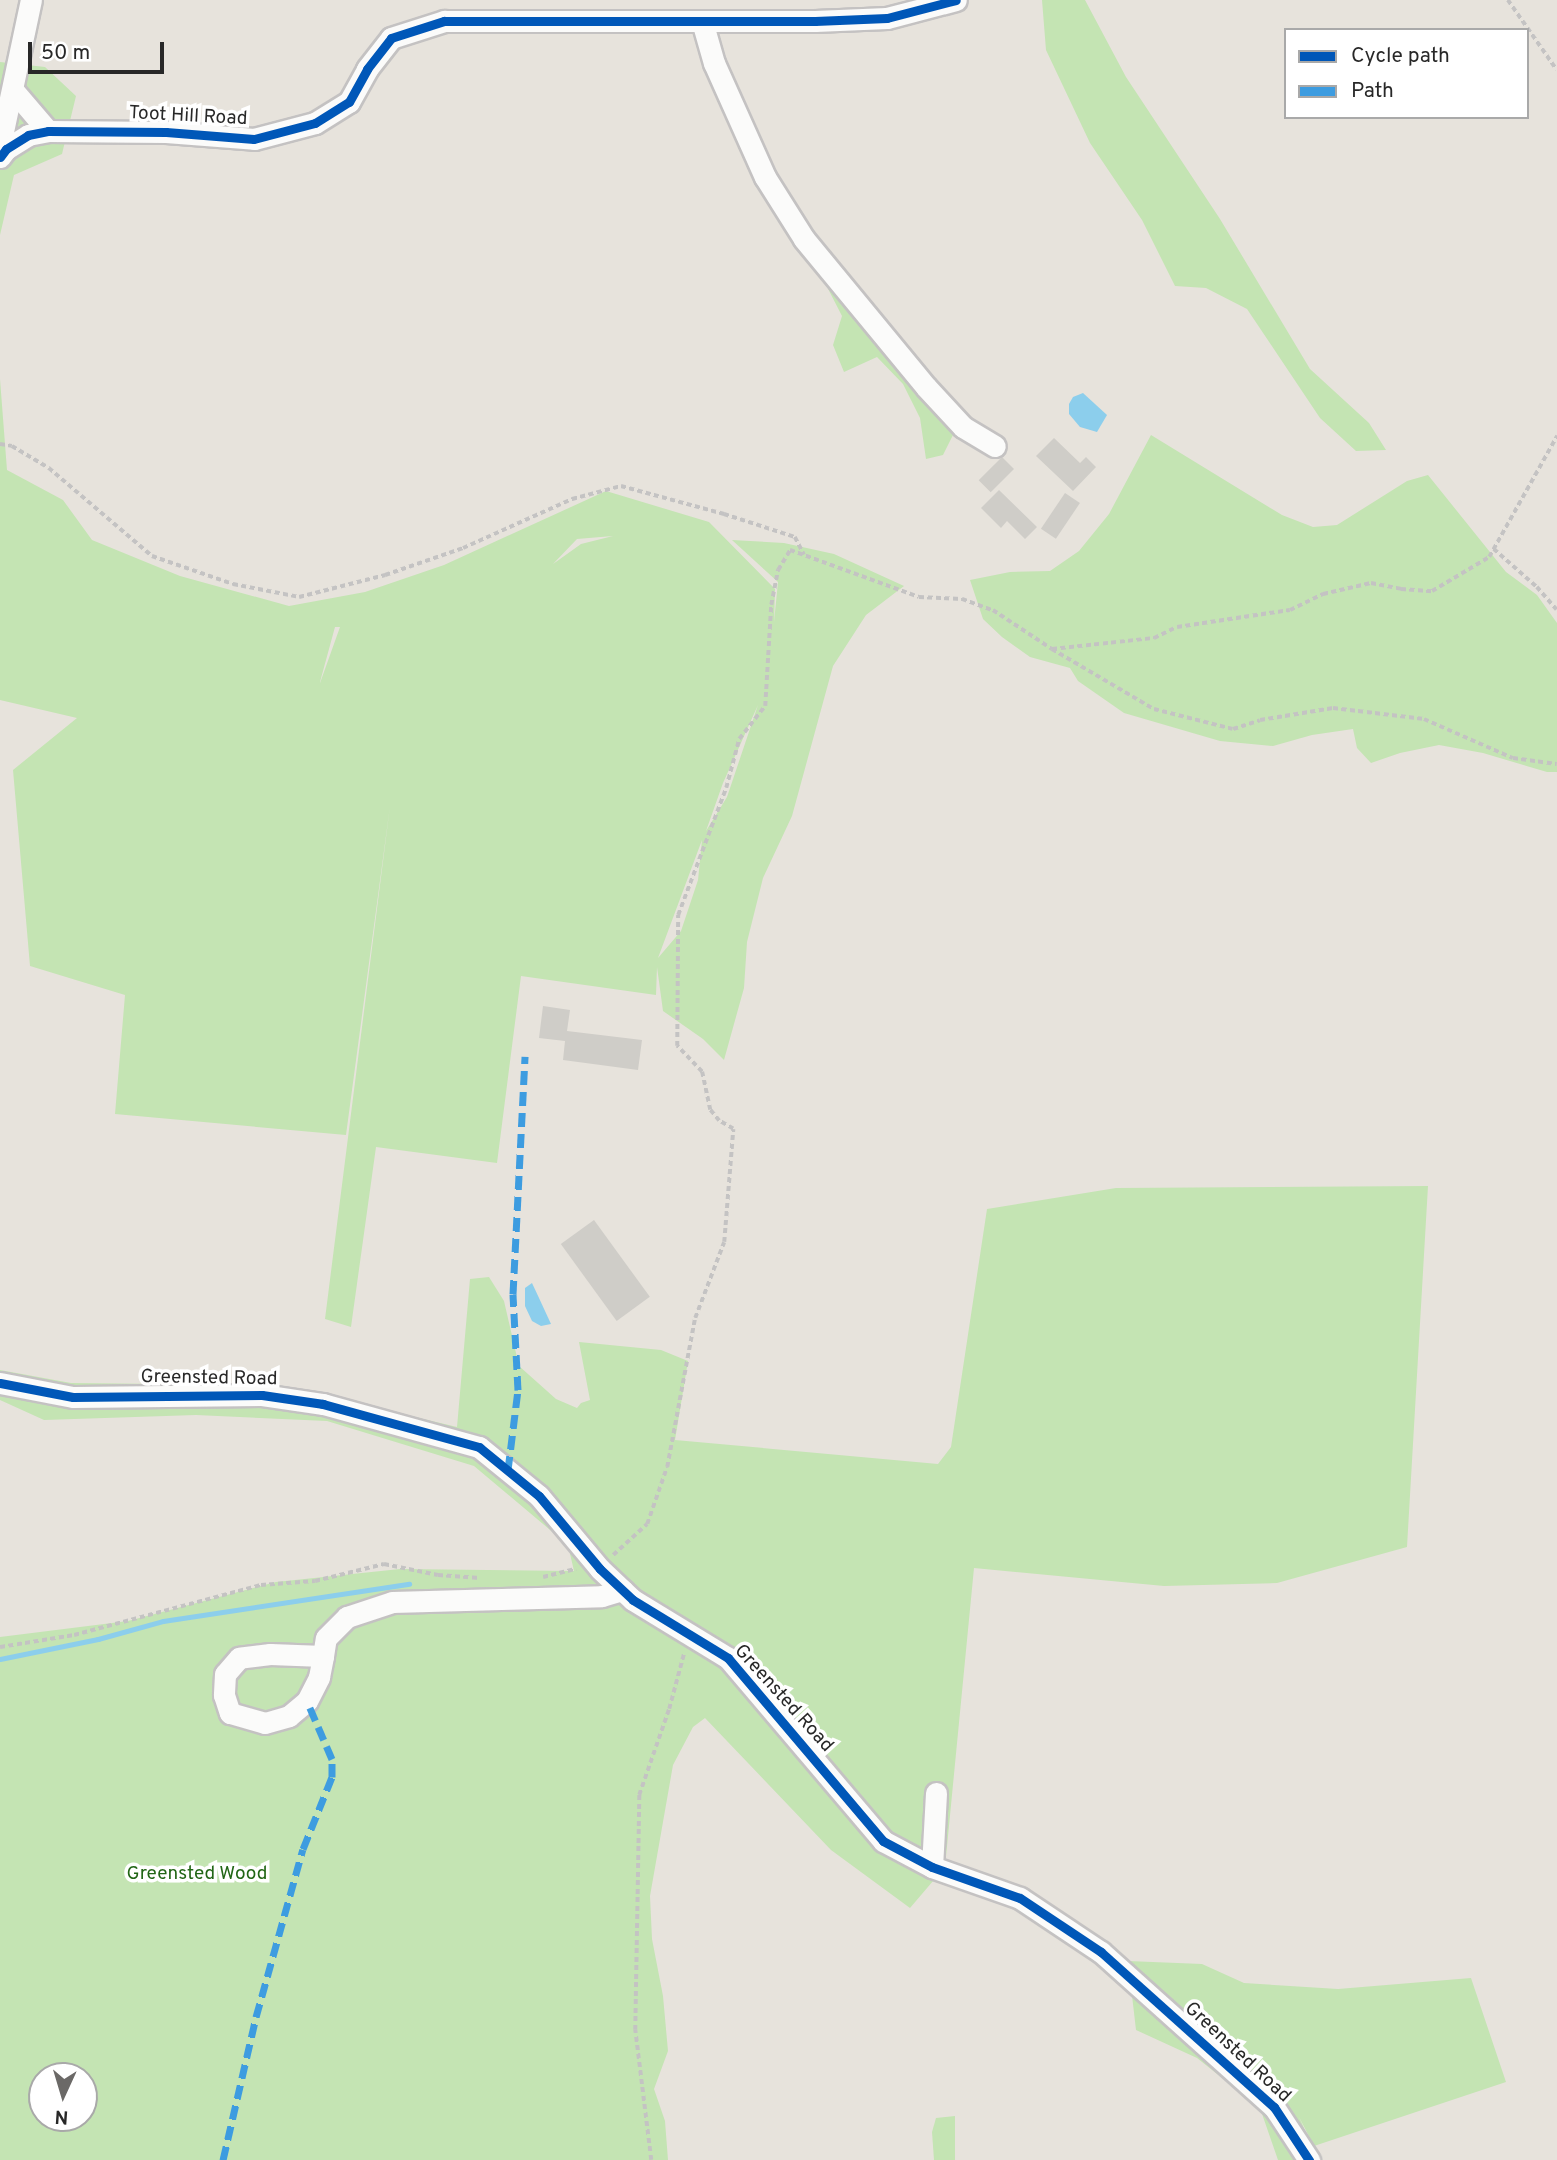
<!DOCTYPE html>
<style>
body{margin:0}
#map{position:relative;width:1557px;height:2160px;overflow:hidden;background:#e7e3dc;font-family:Overpass,sans-serif}
div>[style]{position:absolute}
[style*='--x']{left:calc(var(--x)*1px);top:calc(var(--y)*1px);width:calc(var(--w)*1px);rotate:calc(var(--a)*1deg)}
.green>*{inset:0;background:#c4e4b3}
.water>*{inset:0;background:#8cceec}
.stream>*{height:5px;margin:-2.5px;padding:0 2.5px;transform-origin:2.5px;border-radius:2.5px;background:#8cceec}
.building>*{inset:0;background:#cfcdc8;transform-origin:0 0}
.path>*{height:3.5px;margin-top:-1.75px;transform-origin:0;background:repeating-linear-gradient(90deg,#c4c3c3 0 5px,transparent 0 8.5px)}
.roads{filter:drop-shadow(2px 0 #c4c2c2) drop-shadow(-2px 0 #c4c2c2) drop-shadow(0 2px #c4c2c2) drop-shadow(0 -2px #c4c2c2)}
.minor>*{height:21px;margin:-10.5px;padding:0 10.5px;transform-origin:10.5px;border-radius:10.5px;background:#fbfbfa}
.quiet>*{height:7px;margin-top:-3.5px;transform-origin:0;background:repeating-linear-gradient(90deg,#3d9ce0 0 14px,transparent 0 21px)}
.cycleway>*{height:9px;margin:-4.5px;padding:0 4.5px;transform-origin:4.5px;border-radius:4.5px;background:#0057b8}
span{translate:-50% -50%;white-space:nowrap;text-align:center;line-height:1.15;-webkit-text-stroke:7px #fff;paint-order:stroke}
.street-label{font-size:19px;color:#282828}
.park-label{font-size:19px;color:#226616}
.legend{position:absolute;left:1284px;top:28px;width:245px;height:91px;box-sizing:border-box;background:#fff;border:2px solid #a9a9a9;margin:0;padding:9px 12px;list-style:none;font-size:21px;color:#282828}
.legend li{display:flex;align-items:center;gap:14px;height:35px}
.legend b{width:35px;border:2px solid #a9a9a9}
.north{position:absolute;left:28px;top:2062px;width:70px;height:70px;box-sizing:border-box;background:#fff;border:2px solid #a9a9a9;border-radius:50%;rotate:184deg;font-size:19px;font-weight:700;line-height:28px;text-align:center;color:#282828}
.north::after{content:'';display:block;margin:auto;width:24px;height:32px;background:#6b6967;clip-path:polygon(50% 0,100% 100%,50% 72%,0 100%)}
.scale{position:absolute;left:28px;top:42px;width:136px;height:32px;box-sizing:border-box;border:4px solid #282828;border-top:0;padding-left:9px;font-size:21px;line-height:24px;white-space:nowrap;color:#282828;-webkit-text-stroke:5px #fff;paint-order:stroke}
</style>
<div id="map">
<div class="green">
<i style="clip-path:polygon(1042px 0,1085px 0,1126px 77px,1220px 219px,1310px 369px,1369px 423px,1386px 450px,1356px 451px,1320px 418px,1247px 309px,1206px 288px,1175px 286px,1142px 220px,1090px 143px,1046px 50px)"></i>
<i style="clip-path:polygon(0 62px,45px 67px,76px 96px,62px 154px,14px 175px,0 235px)"></i>
<i style="clip-path:polygon(822px 277px,913px 366px,955px 431px,943px 455px,926px 459px,920px 418px,903px 384px,877px 357px,844px 372px,833px 345px,842px 316px)"></i>
<i style="clip-path:polygon(evenodd,0 379px,7px 470px,63px 500px,92px 540px,180px 576px,289px 606px,365px 592px,444px 565px,606px 491px,709px 522px,775px 589px,774px 622px,778px 582px,732px 540px,784px 543px,834px 554px,904px 586px,866px 615px,833px 666px,792px 816px,763px 878px,747px 942px,744px 988px,724px 1060px,703px 1039px,663px 1011px,657px 967px,656px 995px,521px 976px,497px 1163px,376px 1147px,351px 1327px,325px 1319px,390px 806px,346px 1135px,115px 1114px,125px 995px,30px 966px,13px 770px,77px 718px,0 700px,0 379px,613px 536px,581px 544px,553px 564px,577px 539px,613px 536px,0 379px,335px 627px,340px 627px,320px 683px,320px 682px,335px 627px,0 379px,758px 705px,727px 797px,706px 831px,723px 783px,758px 705px,0 379px,702px 840px,698px 880px,681px 931px,658px 958px,702px 840px)"></i>
<i style="clip-path:polygon(1151px 435px,1282px 515px,1313px 527px,1337px 525px,1407px 481px,1428px 475px,1506px 572px,1537px 595px,1557px 623px,1557px 772px,1547px 772px,1483px 753px,1439px 745px,1400px 753px,1371px 763px,1357px 748px,1353px 729px,1312px 735px,1273px 746px,1220px 741px,1124px 713px,1078px 681px,1070px 668px,1030px 657px,1002px 637px,983px 619px,970px 580px,1010px 572px,1050px 571px,1079px 551px,1109px 514px)"></i>
<i style="clip-path:polygon(evenodd,1428px 1186px,1407px 1547px,1277px 1583px,1164px 1586px,974px 1568px,945px 1867px,910px 1908px,831px 1850px,705px 1718px,693px 1727px,673px 1765px,650px 1896px,652px 1939px,663px 1996px,668px 2051px,654px 2089px,665px 2121px,668px 2160px,0 2160px,0 1637px,128px 1621px,276px 1582px,400px 1569px,574px 1571px,568px 1545px,474px 1466px,327px 1421px,196px 1415px,44px 1420px,0 1400px,0 1370px,71px 1383px,257px 1385px,331px 1397px,457px 1427px,470px 1279px,489px 1277px,504px 1301px,519px 1366px,556px 1399px,577px 1408px,581px 1403px,590px 1400px,579px 1342px,661px 1350px,688px 1361px,675px 1440px,938px 1464px,951px 1447px,987px 1209px,1116px 1188px,1428px 1186px,42px 2076px,84px 2076px,84px 2118px,42px 2118px,42px 2076px)"></i>
<i style="clip-path:polygon(1128px 1961px,1202px 1964px,1244px 1983px,1338px 1989px,1471px 1978px,1506px 2082px,1314px 2146px,1299px 2117px,1318px 2160px,1278px 2160px,1260px 2108px,1197px 2058px,1136px 2030px)"></i>
<i style="clip-path:polygon(955px 2116px,955px 2160px,934px 2160px,932px 2132px,936px 2118px)"></i>
</div>
<div class="water">
<i style="clip-path:polygon(1083px 393px,1107px 415px,1097px 432px,1080px 427px,1069px 414px,1069px 404px,1073px 397px)"></i>
<i style="clip-path:polygon(532px 1283px,539px 1298px,551px 1324px,541px 1326px,532px 1321px,525px 1306px,525px 1288px)"></i>
</div>
<div class="stream">
<i style="--x:0;--y:1659;--w:100;--a:-11.5"></i>
<i style="--x:98;--y:1639;--w:67;--a:-15.5"></i>
<i style="--x:163;--y:1621;--w:249;--a:-8.6"></i>
</div>
<div class="building">
<i style="clip-path:polygon(1054px 438px,1080px 463px,1086px 457px,1096px 467px,1073px 491px,1036px 456px)"></i>
<i style="left:1002px;top:457px;width:17px;height:33px;rotate:45deg"></i>
<i style="clip-path:polygon(999px 490px,1037px 527px,1025px 539px,1007px 521px,1001px 528px,981px 508px)"></i>
<i style="left:1065px;top:493px;width:18px;height:43px;rotate:34deg"></i>
<i style="clip-path:polygon(543px 1006px,570px 1010px,567px 1031px,642px 1040px,638px 1070px,563px 1060px,565px 1041px,539px 1038px)"></i>
<i style="left:594px;top:1220px;width:95px;height:41px;rotate:54deg"></i>
</div>
<div class="path">
<i style="--x:1508;--y:0;--w:85;--a:55"></i>
<i style="--x:0;--y:444;--w:12;--a:9"></i>
<i style="--x:12;--y:446;--w:43;--a:30.7"></i>
<i style="--x:49;--y:468;--w:135;--a:40.5"></i>
<i style="--x:152;--y:556;--w:86;--a:19.1"></i>
<i style="--x:233;--y:584;--w:67;--a:11.1"></i>
<i style="--x:299;--y:597;--w:89;--a:-14.3"></i>
<i style="--x:385;--y:575;--w:83;--a:-19.1"></i>
<i style="--x:463;--y:548;--w:120;--a:-24.2"></i>
<i style="--x:572;--y:499;--w:51;--a:-14.9"></i>
<i style="--x:621;--y:486;--w:107;--a:15.2"></i>
<i style="--x:724;--y:514;--w:75;--a:17.9"></i>
<i style="--x:795;--y:537;--w:20;--a:63"></i>
<i style="--x:1494;--y:549;--w:57;--a:41.5"></i>
<i style="--x:1537;--y:587;--w:30;--a:49"></i>
<i style="--x:1052;--y:649;--w:103;--a:-6.2"></i>
<i style="--x:1154;--y:638;--w:25;--a:-26"></i>
<i style="--x:1177;--y:627;--w:114;--a:-8.6"></i>
<i style="--x:1290;--y:610;--w:37;--a:-26"></i>
<i style="--x:1323;--y:594;--w:49;--a:-12.9"></i>
<i style="--x:1371;--y:583;--w:31;--a:11"></i>
<i style="--x:1401;--y:589;--w:31;--a:4"></i>
<i style="--x:1432;--y:591;--w:66;--a:-30.8"></i>
<i style="--x:1489;--y:557;--w:139;--a:-60.7"></i>
<i style="--x:613;--y:1555;--w:46;--a:-42.4"></i>
<i style="--x:647;--y:1524;--w:60;--a:-70.7"></i>
<i style="--x:667;--y:1467;--w:152;--a:-79.4"></i>
<i style="--x:695;--y:1318;--w:81;--a:-69.1"></i>
<i style="--x:724;--y:1242;--w:113;--a:-85.4"></i>
<i style="--x:733;--y:1129;--w:16;--a:-150"></i>
<i style="--x:719;--y:1121;--w:14;--a:-129"></i>
<i style="--x:710;--y:1110;--w:39;--a:-102"></i>
<i style="--x:702;--y:1072;--w:36;--a:-134"></i>
<i style="--x:677;--y:1046;--w:131;--a:-89.6"></i>
<i style="--x:678;--y:915;--w:136;--a:-69.3"></i>
<i style="--x:726;--y:788;--w:51;--a:-75.1"></i>
<i style="--x:739;--y:739;--w:42;--a:-51.8"></i>
<i style="--x:765;--y:706;--w:101;--a:-86.6"></i>
<i style="--x:771;--y:605;--w:36;--a:-79"></i>
<i style="--x:778;--y:570;--w:23;--a:-59"></i>
<i style="--x:790;--y:550;--w:137;--a:20"></i>
<i style="--x:919;--y:597;--w:43;--a:2.7"></i>
<i style="--x:962;--y:599;--w:33;--a:20"></i>
<i style="--x:993;--y:610;--w:71;--a:33.5"></i>
<i style="--x:1052;--y:649;--w:118;--a:30.5"></i>
<i style="--x:1154;--y:709;--w:81;--a:14.2"></i>
<i style="--x:1233;--y:729;--w:28;--a:-18"></i>
<i style="--x:1260;--y:720;--w:74;--a:-9.3"></i>
<i style="--x:1333;--y:708;--w:92;--a:6.9"></i>
<i style="--x:1424;--y:719;--w:97;--a:23.7"></i>
<i style="--x:1513;--y:758;--w:44;--a:7.8"></i>
<i style="--x:543;--y:1577;--w:34;--a:-14"></i>
<i style="--x:0;--y:1647;--w:75;--a:-9.2"></i>
<i style="--x:74;--y:1635;--w:194;--a:-15"></i>
<i style="--x:261;--y:1585;--w:54;--a:-4.2"></i>
<i style="--x:315;--y:1581;--w:71;--a:-13.8"></i>
<i style="--x:384;--y:1564;--w:55;--a:11.5"></i>
<i style="--x:438;--y:1575;--w:42;--a:4.1"></i>
<i style="--x:651;--y:2160;--w:131;--a:-97"></i>
<i style="--x:635;--y:2030;--w:235;--a:-89"></i>
<i style="--x:639;--y:1795;--w:91;--a:-70.8"></i>
<i style="--x:669;--y:1709;--w:58;--a:-75"></i>
</div>
<div class="roads">
<div class="minor">
<i style="--x:702;--y:21;--w:44;--a:74.1"></i>
<i style="--x:714;--y:63;--w:125;--a:65.9"></i>
<i style="--x:765;--y:177;--w:73;--a:57.8"></i>
<i style="--x:804;--y:239;--w:192;--a:50.5"></i>
<i style="--x:926;--y:387;--w:54;--a:47.2"></i>
<i style="--x:963;--y:427;--w:37;--a:31"></i>
<i style="--x:13;--y:90;--w:54;--a:49.5"></i>
<i style="--x:6;--y:149;--w:14;--a:-107"></i>
<i style="--x:2;--y:136;--w:139;--a:-78"></i>
<i style="--x:0;--y:157;--w:10;--a:-53"></i>
<i style="--x:6;--y:149;--w:26;--a:-32"></i>
<i style="--x:28;--y:135;--w:20;--a:-11"></i>
<i style="--x:48;--y:131;--w:118;--a:0.5"></i>
<i style="--x:166;--y:132;--w:88;--a:4.5"></i>
<i style="--x:254;--y:139;--w:63;--a:-14.7"></i>
<i style="--x:315;--y:123;--w:40;--a:-32"></i>
<i style="--x:349;--y:102;--w:38;--a:-61"></i>
<i style="--x:367;--y:69;--w:39;--a:-52"></i>
<i style="--x:391;--y:38;--w:56;--a:-17.8"></i>
<i style="--x:444;--y:21;--w:371;--a:0"></i>
<i style="--x:815;--y:21;--w:72;--a:-2.4"></i>
<i style="--x:887;--y:18;--w:71;--a:-14.6"></i>
<i style="--x:0;--y:1383;--w:74;--a:10.9"></i>
<i style="--x:73;--y:1397;--w:189;--a:-0.6"></i>
<i style="--x:262;--y:1395;--w:62;--a:8.4"></i>
<i style="--x:323;--y:1404;--w:162;--a:15.4"></i>
<i style="--x:479;--y:1447;--w:77;--a:39.2"></i>
<i style="--x:539;--y:1496;--w:95;--a:50.1"></i>
<i style="--x:600;--y:1569;--w:45;--a:43.2"></i>
<i style="--x:633;--y:1600;--w:111;--a:31.4"></i>
<i style="--x:728;--y:1658;--w:240;--a:49.7"></i>
<i style="--x:883;--y:1841;--w:55;--a:28"></i>
<i style="--x:932;--y:1867;--w:93;--a:19.4"></i>
<i style="--x:1020;--y:1898;--w:97;--a:33.7"></i>
<i style="--x:1101;--y:1952;--w:232;--a:41.9"></i>
<i style="--x:1274;--y:2107;--w:64;--a:56.6"></i>
<i style="--x:323;--y:1656;--w:53;--a:-177.8"></i>
<i style="--x:270;--y:1654;--w:31;--a:173"></i>
<i style="--x:239;--y:1658;--w:21;--a:131"></i>
<i style="--x:225;--y:1674;--w:21;--a:93"></i>
<i style="--x:224;--y:1695;--w:19;--a:72"></i>
<i style="--x:230;--y:1713;--w:36;--a:16"></i>
<i style="--x:265;--y:1723;--w:25;--a:-16"></i>
<i style="--x:289;--y:1716;--w:23;--a:-40"></i>
<i style="--x:307;--y:1701;--w:27;--a:-63"></i>
<i style="--x:319;--y:1677;--w:21;--a:-79"></i>
<i style="--x:323;--y:1656;--w:18;--a:-81"></i>
<i style="--x:326;--y:1638;--w:30;--a:-45"></i>
<i style="--x:347;--y:1617;--w:47;--a:-18.4"></i>
<i style="--x:392;--y:1602;--w:210;--a:-1.6"></i>
<i style="--x:602;--y:1596;--w:21;--a:-17"></i>
<i style="--x:932;--y:1867;--w:74;--a:-86.9"></i>
</div>
</div>
<div class="quiet">
<i style="--x:508;--y:1470;--w:81;--a:-82.9"></i>
<i style="--x:518;--y:1390;--w:96;--a:-93"></i>
<i style="--x:513;--y:1294;--w:238;--a:-87.1"></i>
<i style="--x:223;--y:2160;--w:147;--a:-77"></i>
<i style="--x:256;--y:2017;--w:174;--a:-74.4"></i>
<i style="--x:303;--y:1849;--w:78;--a:-68.1"></i>
<i style="--x:332;--y:1777;--w:18;--a:-90"></i>
<i style="--x:332;--y:1759;--w:63;--a:-113.3"></i>
</div>
<div class="cycleway">
<i style="--x:0;--y:157;--w:10;--a:-53"></i>
<i style="--x:6;--y:149;--w:26;--a:-32"></i>
<i style="--x:28;--y:135;--w:20;--a:-11"></i>
<i style="--x:48;--y:131;--w:118;--a:0.5"></i>
<i style="--x:166;--y:132;--w:88;--a:4.5"></i>
<i style="--x:254;--y:139;--w:63;--a:-14.7"></i>
<i style="--x:315;--y:123;--w:40;--a:-32"></i>
<i style="--x:349;--y:102;--w:38;--a:-61"></i>
<i style="--x:367;--y:69;--w:39;--a:-52"></i>
<i style="--x:391;--y:38;--w:56;--a:-17.8"></i>
<i style="--x:444;--y:21;--w:371;--a:0"></i>
<i style="--x:815;--y:21;--w:72;--a:-2.4"></i>
<i style="--x:887;--y:18;--w:71;--a:-14.6"></i>
<i style="--x:0;--y:1383;--w:74;--a:10.9"></i>
<i style="--x:73;--y:1397;--w:189;--a:-0.6"></i>
<i style="--x:262;--y:1395;--w:62;--a:8.4"></i>
<i style="--x:323;--y:1404;--w:162;--a:15.4"></i>
<i style="--x:479;--y:1447;--w:77;--a:39.2"></i>
<i style="--x:539;--y:1496;--w:95;--a:50.1"></i>
<i style="--x:600;--y:1569;--w:45;--a:43.2"></i>
<i style="--x:633;--y:1600;--w:111;--a:31.4"></i>
<i style="--x:728;--y:1658;--w:240;--a:49.7"></i>
<i style="--x:883;--y:1841;--w:55;--a:28"></i>
<i style="--x:932;--y:1867;--w:93;--a:19.4"></i>
<i style="--x:1020;--y:1898;--w:97;--a:33.7"></i>
<i style="--x:1101;--y:1952;--w:232;--a:41.9"></i>
<i style="--x:1274;--y:2107;--w:64;--a:56.6"></i>
</div>
<div class="street-label">
<span style="left:188px;top:117px;rotate:3deg">Toot Hill Road</span>
<span style="left:209px;top:1379px;rotate:1deg">Greensted Road</span>
<span style="left:783px;top:1699px;rotate:48deg">Greensted Road</span>
<span style="left:1237px;top:2053px;rotate:43deg">Greensted Road</span>
</div>
<div class="park-label">
<span style="left:197px;top:1875px">Greensted Wood</span>
</div>
<ul class="legend">
<li><b style="height:9px;background:#0057b8"></b>Cycle path</li>
<li><b style="height:9px;background:#3d9ce0"></b>Path</li>
</ul>
<div class="north">N</div>
<div class="scale">50 m</div>
</div>
